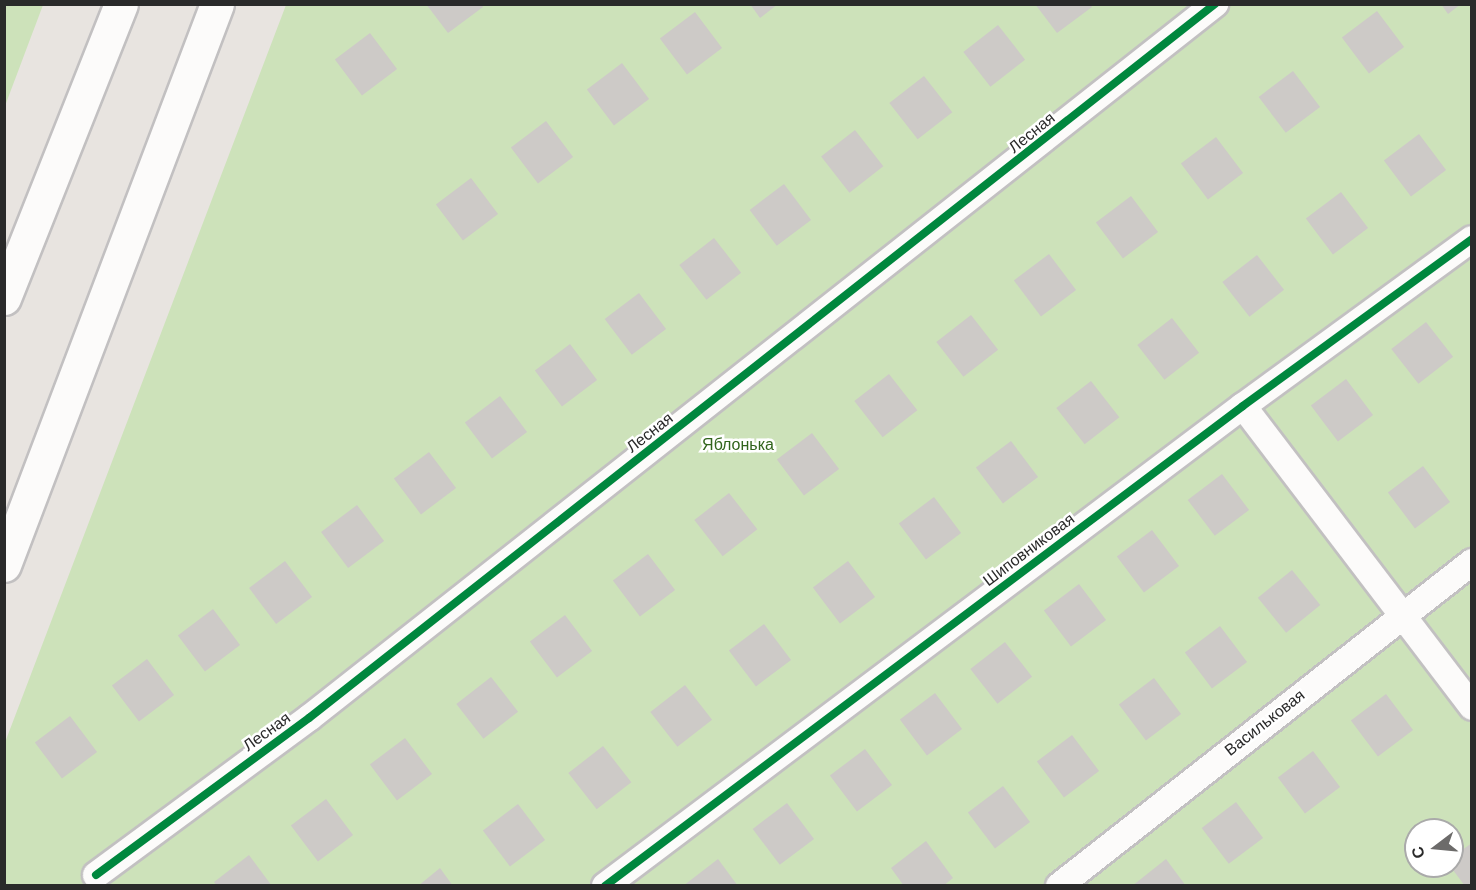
<!DOCTYPE html>
<meta charset="utf-8">
<style>
body{margin:0}
#map{position:relative;width:1476px;height:890px;overflow:hidden;background:#e8e4e0;font-family:Helvetica,sans-serif}
div>[style]{position:absolute}
[style*='--x']{left:calc(var(--x)*1px);top:calc(var(--y)*1px);width:calc(var(--w)*1px);rotate:calc(var(--a)*1deg)}
.green>*{inset:0;background:#cde2ba}
.building>*{inset:0;background:#cdcac7;transform-origin:0 0}
.roads{filter:drop-shadow(2px 0 #c2c0c1) drop-shadow(-2px 0 #c2c0c1) drop-shadow(0 2px #c2c0c1) drop-shadow(0 -2px #c2c0c1)}
.street>*{height:26px;margin:-13px;padding:0 13px;transform-origin:13px;border-radius:13px;background:#fcfbfa}
.secondary>*{height:33px;margin:-16.5px;padding:0 16.5px;transform-origin:16.5px;border-radius:16.5px;background:#fcfbfa}
.cycleway>*{height:8px;margin:-4px;padding:0 4px;transform-origin:4px;border-radius:4px;background:#00873e}
span{translate:-50% -50%;white-space:nowrap;text-align:center;line-height:1.15;-webkit-text-stroke:5px #fff;paint-order:stroke}
.street-label{font-size:16px;color:#2a2a2a}
.park-label{font-size:16px;color:#31641c}
.frame{position:absolute;inset:0;border:6px solid #2a2a2a;pointer-events:none}
.north{position:absolute;left:1404px;top:818px;width:60px;height:60px;box-sizing:border-box;background:#fff;border:2px solid #aaa;border-radius:50%;rotate:254deg;font-size:16px;font-weight:700;line-height:24px;text-align:center;color:#2a2a2a}
.north::after{content:'';display:block;margin:auto;width:21px;height:27px;background:#6c6b6a;clip-path:polygon(50% 0,100% 100%,50% 72%,0 100%)}
</style>
<div id="map">
<div class="green">
<i style="clip-path:polygon(5px 4px,43px 5px,5px 106px,4px 5px)"></i>
<i style="clip-path:polygon(evenodd,286px 5px,1471px 5px,1471px 885px,5px 885px,4px 745px,286px 5px,1416px 830px,1452px 830px,1452px 866px,1416px 866px,1416px 830px)"></i>
</div>
<div class="building">
<i style="clip-path:polygon(426px 4px,482px 4px,483px 7px,448px 33px)"></i>
<i style="clip-path:polygon(750px 4px,778px 4px,760px 18px)"></i>
<i style="clip-path:polygon(1035px 4px,1090px 4px,1092px 7px,1057px 33px)"></i>
<i style="clip-path:polygon(1441px 4px,1461px 4px,1448px 14px)"></i>
<i style="left:1377px;top:11px;width:45px;height:44px;rotate:53deg"></i>
<i style="left:695px;top:12px;width:45px;height:44px;rotate:53deg"></i>
<i style="left:998px;top:25px;width:44px;height:44px;rotate:52deg"></i>
<i style="left:370px;top:33px;width:45px;height:44px;rotate:53deg"></i>
<i style="left:622px;top:63px;width:45px;height:44px;rotate:53deg"></i>
<i style="left:1293px;top:71px;width:45px;height:43px;rotate:53deg"></i>
<i style="left:924px;top:76px;width:46px;height:44px;rotate:52deg"></i>
<i style="left:546px;top:121px;width:45px;height:44px;rotate:53deg"></i>
<i style="left:855px;top:130px;width:46px;height:43px;rotate:52deg"></i>
<i style="left:1419px;top:134px;width:45px;height:44px;rotate:53deg"></i>
<i style="left:1216px;top:137px;width:45px;height:44px;rotate:53deg"></i>
<i style="left:471px;top:178px;width:45px;height:44px;rotate:53deg"></i>
<i style="left:784px;top:184px;width:45px;height:43px;rotate:53deg"></i>
<i style="left:1341px;top:192px;width:45px;height:44px;rotate:53deg"></i>
<i style="left:1131px;top:196px;width:45px;height:44px;rotate:53deg"></i>
<i style="left:714px;top:238px;width:44px;height:44px;rotate:52deg"></i>
<i style="left:1049px;top:254px;width:45px;height:44px;rotate:53deg"></i>
<i style="left:1257px;top:255px;width:44px;height:44px;rotate:52deg"></i>
<i style="left:639px;top:293px;width:45px;height:43px;rotate:53deg"></i>
<i style="left:971px;top:315px;width:44px;height:44px;rotate:52deg"></i>
<i style="left:1172px;top:318px;width:44px;height:44px;rotate:52deg"></i>
<i style="left:1426px;top:322px;width:44px;height:44px;rotate:52deg"></i>
<i style="left:570px;top:344px;width:45px;height:44px;rotate:53deg"></i>
<i style="left:889px;top:374px;width:46px;height:44px;rotate:52deg"></i>
<i style="left:1346px;top:379px;width:45px;height:44px;rotate:53deg"></i>
<i style="left:1091px;top:381px;width:46px;height:44px;rotate:52deg"></i>
<i style="left:500px;top:396px;width:45px;height:44px;rotate:53deg"></i>
<i style="left:812px;top:433px;width:45px;height:44px;rotate:53deg"></i>
<i style="left:1011px;top:441px;width:45px;height:44px;rotate:53deg"></i>
<i style="left:429px;top:452px;width:45px;height:44px;rotate:53deg"></i>
<i style="left:1423px;top:466px;width:45px;height:44px;rotate:53deg"></i>
<i style="left:1222px;top:474px;width:45px;height:43px;rotate:53deg"></i>
<i style="left:729px;top:493px;width:46px;height:44px;rotate:52deg"></i>
<i style="left:934px;top:497px;width:45px;height:44px;rotate:53deg"></i>
<i style="left:357px;top:505px;width:45px;height:45px;rotate:53deg"></i>
<i style="left:1152px;top:530px;width:45px;height:44px;rotate:53deg"></i>
<i style="left:648px;top:554px;width:45px;height:44px;rotate:53deg"></i>
<i style="left:285px;top:561px;width:45px;height:45px;rotate:53deg"></i>
<i style="left:848px;top:561px;width:45px;height:44px;rotate:53deg"></i>
<i style="left:1292px;top:570px;width:45px;height:44px;rotate:51deg"></i>
<i style="left:1079px;top:584px;width:45px;height:44px;rotate:53deg"></i>
<i style="left:213px;top:609px;width:45px;height:44px;rotate:53deg"></i>
<i style="left:565px;top:615px;width:45px;height:44px;rotate:53deg"></i>
<i style="left:764px;top:624px;width:45px;height:44px;rotate:53deg"></i>
<i style="left:1220px;top:626px;width:45px;height:44px;rotate:53deg"></i>
<i style="left:1005px;top:642px;width:44px;height:44px;rotate:52deg"></i>
<i style="left:147px;top:659px;width:45px;height:44px;rotate:53deg"></i>
<i style="left:491px;top:677px;width:44px;height:44px;rotate:52deg"></i>
<i style="left:1154px;top:678px;width:45px;height:44px;rotate:53deg"></i>
<i style="left:685px;top:685px;width:44px;height:44px;rotate:52deg"></i>
<i style="left:935px;top:693px;width:45px;height:44px;rotate:53deg"></i>
<i style="left:1386px;top:694px;width:45px;height:44px;rotate:53deg"></i>
<i style="left:70px;top:716px;width:45px;height:44px;rotate:53deg"></i>
<i style="left:1072px;top:735px;width:45px;height:44px;rotate:53deg"></i>
<i style="left:405px;top:738px;width:45px;height:44px;rotate:53deg"></i>
<i style="left:603px;top:746px;width:46px;height:44px;rotate:52deg"></i>
<i style="left:865px;top:749px;width:45px;height:44px;rotate:53deg"></i>
<i style="left:1313px;top:751px;width:45px;height:44px;rotate:53deg"></i>
<i style="left:1003px;top:786px;width:45px;height:44px;rotate:53deg"></i>
<i style="left:326px;top:799px;width:45px;height:44px;rotate:53deg"></i>
<i style="left:1236px;top:802px;width:45px;height:43px;rotate:53deg"></i>
<i style="left:787px;top:803px;width:45px;height:43px;rotate:53deg"></i>
<i style="left:518px;top:804px;width:45px;height:44px;rotate:53deg"></i>
<i style="clip-path:polygon(926px 841px,953px 878px,943px 886px,904px 886px,891px 868px)"></i>
<i style="clip-path:polygon(1472px 843px,1472px 886px,1465px 886px,1450px 866px,1452px 857px)"></i>
<i style="clip-path:polygon(249px 855px,272px 886px,217px 886px,214px 882px)"></i>
<i style="clip-path:polygon(718px 859px,738px 886px,683px 886px)"></i>
<i style="clip-path:polygon(1166px 859px,1186px 886px,1132px 886px)"></i>
<i style="clip-path:polygon(440px 868px,453px 886px,418px 886px)"></i>
</div>
<div class="roads">
<div class="street">
<i style="--x:1243;--y:406;--w:378;--a:52.7"></i>
<i style="--x:96;--y:875;--w:265;--a:-36.4"></i>
<i style="--x:309;--y:718;--w:1154;--a:-38.24"></i>
<i style="--x:605;--y:886;--w:798;--a:-36.96"></i>
<i style="--x:1243;--y:406;--w:283;--a:-36.1"></i>
<i style="--x:1059;--y:886;--w:525;--a:-38.11"></i>
</div>
<div class="secondary">
<i style="--x:4;--y:298;--w:316;--a:-68.3"></i>
<i style="--x:4;--y:565;--w:600;--a:-69.21"></i>
</div>
</div>
<div class="cycleway">
<i style="--x:96;--y:875;--w:265;--a:-36.4"></i>
<i style="--x:309;--y:718;--w:1154;--a:-38.24"></i>
<i style="--x:605;--y:886;--w:798;--a:-36.96"></i>
<i style="--x:1243;--y:406;--w:283;--a:-36.1"></i>
</div>
<div class="street-label">
<span style="left:1032px;top:133px;rotate:-39deg">Лесная</span>
<span style="left:650px;top:433px;rotate:-38deg">Лесная</span>
<span style="left:1029px;top:550px;rotate:-37deg">Шиповниковая</span>
<span style="left:1265px;top:723px;rotate:-38deg">Васильковая</span>
<span style="left:267px;top:732px;rotate:-36deg">Лесная</span>
</div>
<div class="park-label">
<span style="left:738px;top:445px">Яблонька</span>
</div>
<div class="frame"></div>
<div class="north">С</div>
</div>
